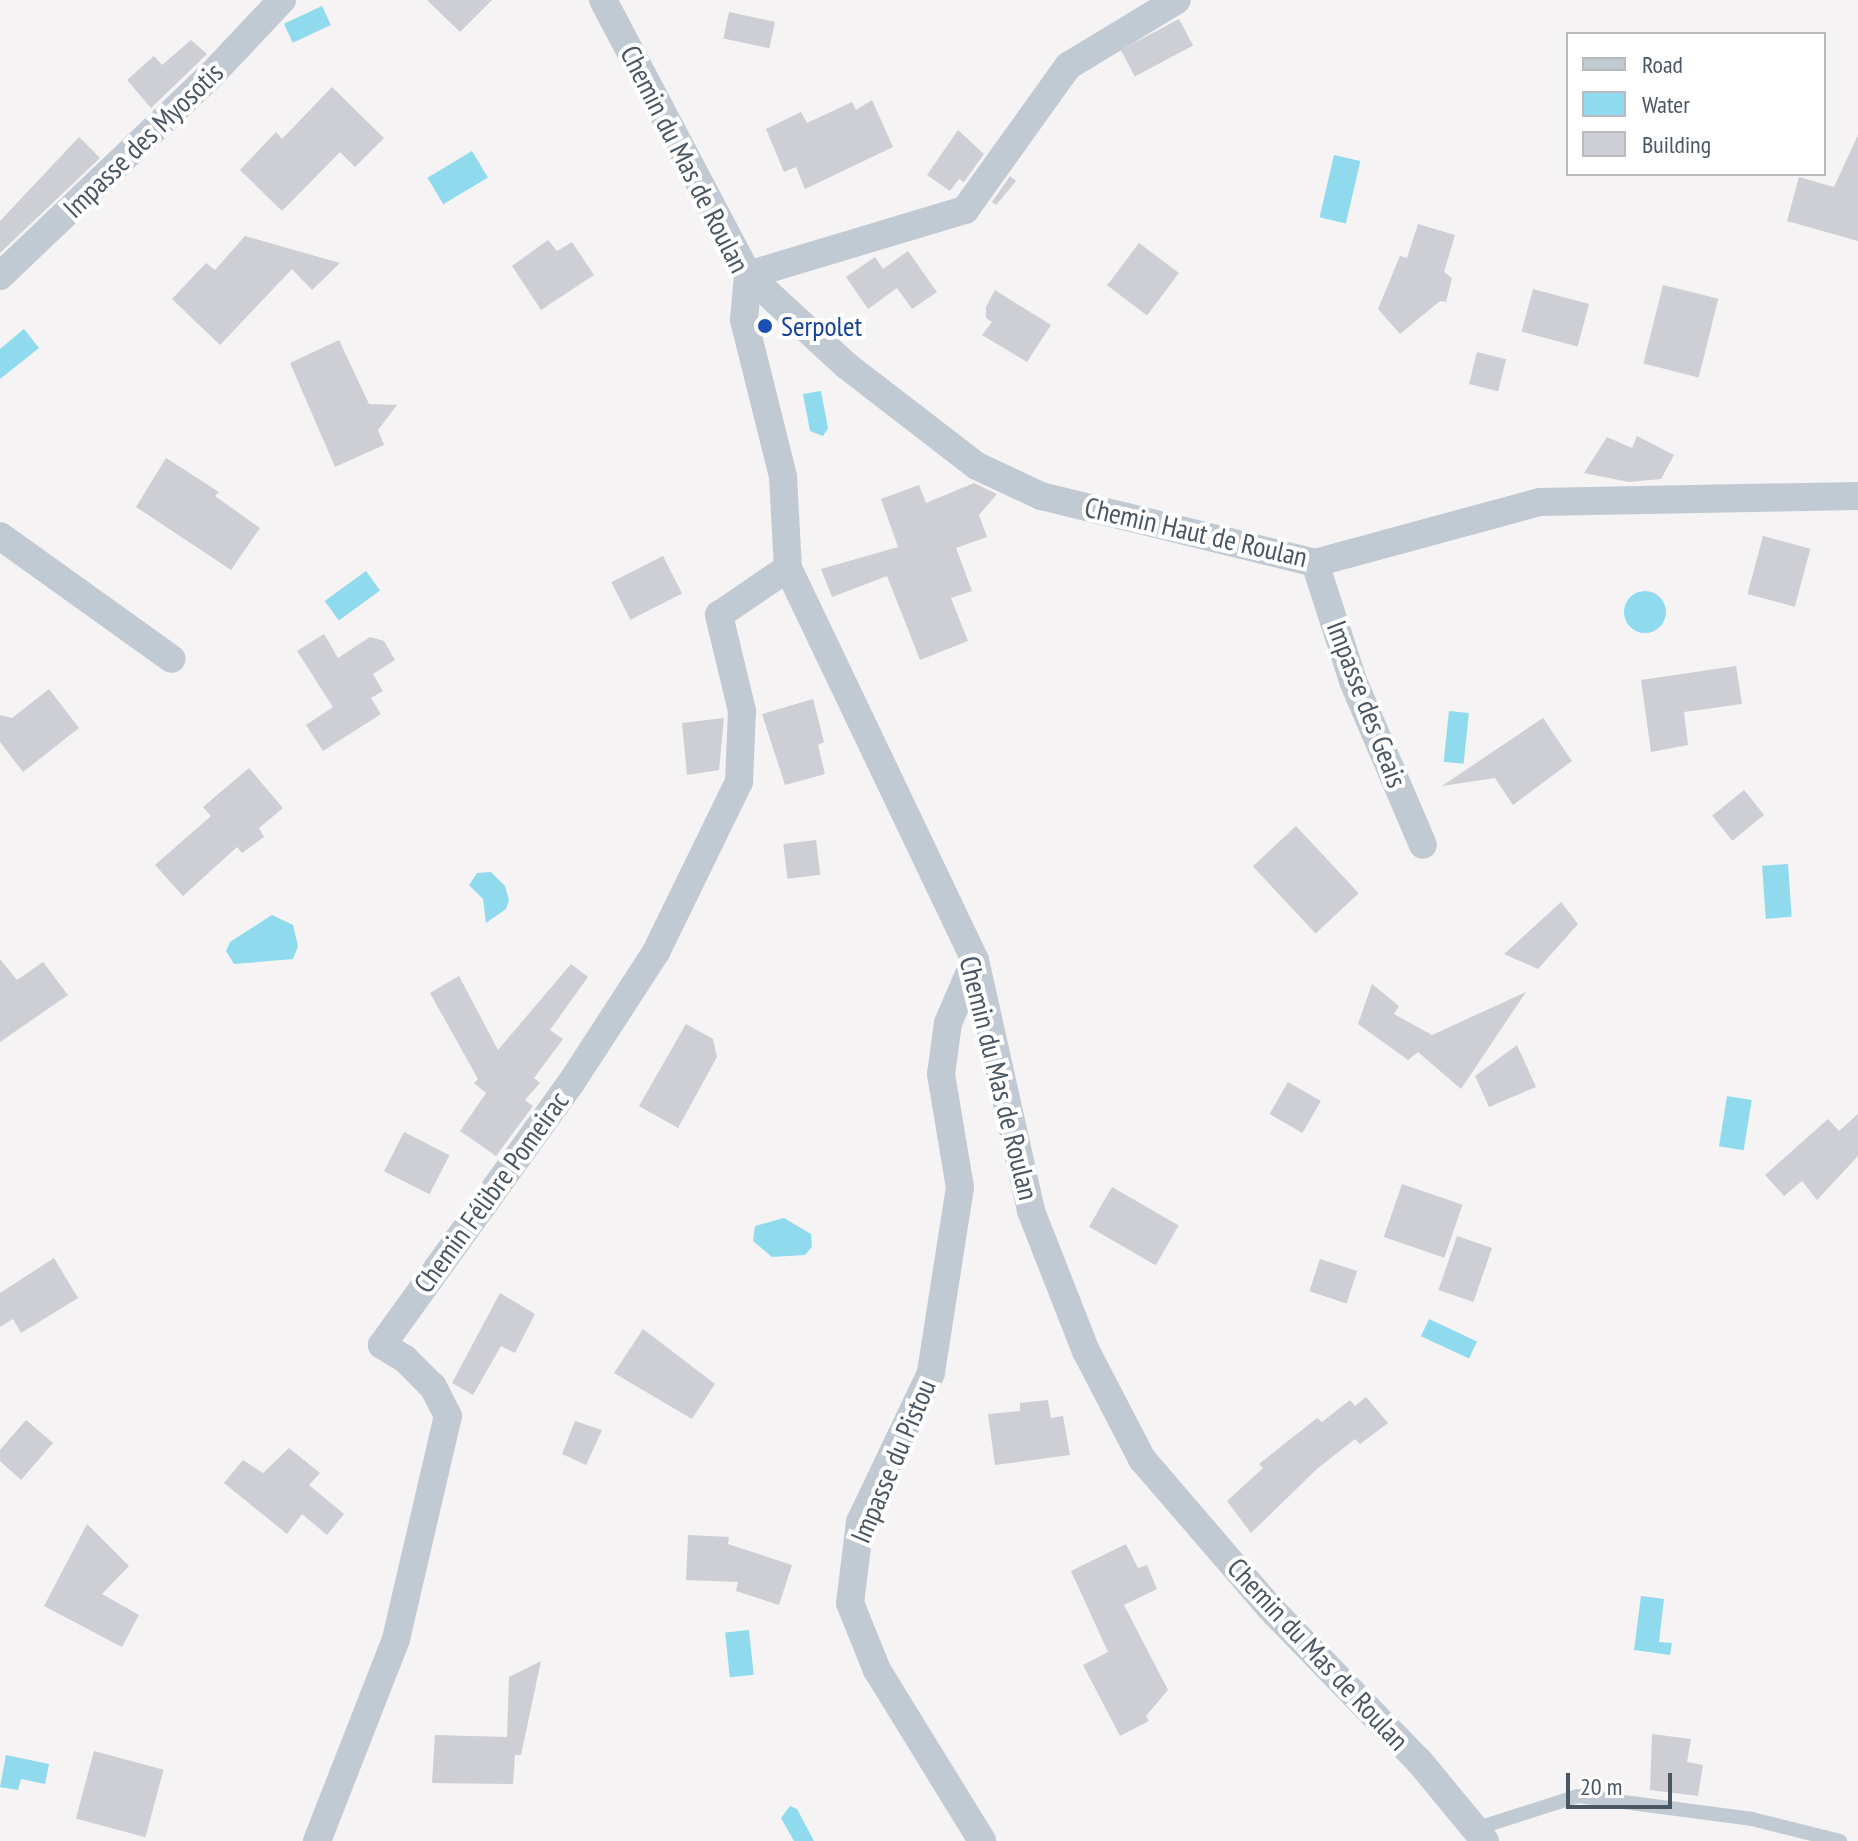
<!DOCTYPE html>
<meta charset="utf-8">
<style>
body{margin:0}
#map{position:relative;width:1858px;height:1841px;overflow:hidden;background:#f5f3f3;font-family:"PT Sans Narrow",sans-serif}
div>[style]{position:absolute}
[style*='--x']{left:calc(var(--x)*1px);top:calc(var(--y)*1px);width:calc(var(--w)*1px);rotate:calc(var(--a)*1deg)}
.water>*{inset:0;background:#90daee;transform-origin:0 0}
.round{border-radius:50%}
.building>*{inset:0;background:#cdcfd5;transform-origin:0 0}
.lane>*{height:14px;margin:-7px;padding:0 7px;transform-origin:7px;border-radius:7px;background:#c1cad2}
.street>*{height:28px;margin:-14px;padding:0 14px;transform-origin:14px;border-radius:14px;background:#c1cad2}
.dots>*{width:22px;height:22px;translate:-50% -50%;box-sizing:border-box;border:4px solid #fff;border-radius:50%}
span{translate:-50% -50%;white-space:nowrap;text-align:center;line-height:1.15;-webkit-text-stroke:8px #fff;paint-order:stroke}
.street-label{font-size:28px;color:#4a5661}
.transit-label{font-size:28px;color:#164399}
.left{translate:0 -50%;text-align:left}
.legend{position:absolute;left:1566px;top:32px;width:260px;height:144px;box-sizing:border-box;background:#fff;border:2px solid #b7bbc0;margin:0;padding:10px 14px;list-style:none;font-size:24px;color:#4a5661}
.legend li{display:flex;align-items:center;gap:16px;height:40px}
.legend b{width:40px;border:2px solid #b7bbc0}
.scale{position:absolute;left:1566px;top:1773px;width:106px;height:36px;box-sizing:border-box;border:4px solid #4a5661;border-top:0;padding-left:10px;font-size:24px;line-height:28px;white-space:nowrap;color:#4a5661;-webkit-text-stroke:6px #fff;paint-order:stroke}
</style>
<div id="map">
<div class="water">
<i style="left:322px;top:6px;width:21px;height:42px;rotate:65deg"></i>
<i style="left:472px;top:151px;width:31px;height:52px;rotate:59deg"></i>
<i style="left:1334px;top:155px;width:27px;height:64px;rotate:13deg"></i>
<i style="clip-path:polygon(24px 329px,39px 348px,0 379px,0 349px)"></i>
<i style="clip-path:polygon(821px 391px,828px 428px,823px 436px,810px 431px,803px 394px)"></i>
<i style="left:366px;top:571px;width:24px;height:51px;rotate:54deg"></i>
<i class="round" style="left:1624px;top:591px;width:42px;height:42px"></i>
<i style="left:1449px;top:711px;width:20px;height:51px;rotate:6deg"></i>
<i style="left:1788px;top:864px;width:53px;height:26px;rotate:86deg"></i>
<i style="clip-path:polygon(491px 872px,505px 886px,509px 900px,506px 909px,486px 923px,483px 899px,469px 885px,477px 873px)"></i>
<i style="clip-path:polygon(272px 915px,293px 925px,298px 946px,293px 959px,234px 964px,226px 951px,230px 942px)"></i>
<i style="left:1727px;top:1096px;width:25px;height:51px;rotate:9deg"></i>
<i style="clip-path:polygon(784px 1218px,811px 1234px,812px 1247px,805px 1255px,772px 1257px,753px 1241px,755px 1226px)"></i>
<i style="left:1429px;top:1319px;width:53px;height:19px;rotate:25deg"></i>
<i style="clip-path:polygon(1641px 1596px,1664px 1599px,1659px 1642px,1672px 1643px,1670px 1655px,1634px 1650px)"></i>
<i style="left:749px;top:1630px;width:45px;height:24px;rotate:84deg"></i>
<i style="clip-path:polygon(6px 1755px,49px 1764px,45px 1784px,21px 1779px,18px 1790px,0 1787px)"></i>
<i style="clip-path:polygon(790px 1806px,797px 1809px,814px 1841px,794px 1841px,781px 1818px)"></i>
</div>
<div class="building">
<i style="clip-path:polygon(427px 0,492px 0,460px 32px)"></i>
<i style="left:729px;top:12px;width:47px;height:27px;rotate:12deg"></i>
<i style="left:1179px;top:19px;width:30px;height:66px;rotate:62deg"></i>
<i style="clip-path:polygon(191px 40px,207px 54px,151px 108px,127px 80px,154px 56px,162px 65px)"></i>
<i style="clip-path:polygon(332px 87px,384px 138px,355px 167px,340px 152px,282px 211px,240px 170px,276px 132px,282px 139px)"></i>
<i style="clip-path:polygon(872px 100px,893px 147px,805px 189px,796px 167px,784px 172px,766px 129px,801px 112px,807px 123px,852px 102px,856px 110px)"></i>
<i style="clip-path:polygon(958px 130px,984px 154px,964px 182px,959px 179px,950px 191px,927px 175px)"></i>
<i style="clip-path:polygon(1858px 135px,1858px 241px,1787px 221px,1799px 177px,1834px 187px)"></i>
<i style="clip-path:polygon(79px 137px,100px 158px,0 253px,0 221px)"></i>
<i style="clip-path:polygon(1010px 176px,1016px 181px,996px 205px,992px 202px)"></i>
<i style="clip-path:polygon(1418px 224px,1455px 235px,1444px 272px,1452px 278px,1446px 302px,1440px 301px,1400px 334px,1378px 309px,1400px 256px,1407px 258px)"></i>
<i style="clip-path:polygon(245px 236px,340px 263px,312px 290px,292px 269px,220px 345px,172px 299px,206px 263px,215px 270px)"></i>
<i style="clip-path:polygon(548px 240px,557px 251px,572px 242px,594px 275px,541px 310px,512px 266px)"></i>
<i style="left:1139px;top:243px;width:50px;height:53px;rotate:37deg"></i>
<i style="clip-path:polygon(908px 251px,937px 292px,912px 309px,892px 281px,897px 288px,868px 309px,846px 277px,875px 257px,883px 269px)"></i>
<i style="left:1663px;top:285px;width:57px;height:81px;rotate:14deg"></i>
<i style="left:1533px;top:289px;width:58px;height:44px;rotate:15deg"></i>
<i style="clip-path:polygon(995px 290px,1051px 325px,1027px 362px,982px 335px,992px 322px,986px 318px,986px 307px)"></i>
<i style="clip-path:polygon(339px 340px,369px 404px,397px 405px,378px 430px,384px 445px,335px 467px,290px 363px)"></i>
<i style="left:1477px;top:352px;width:30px;height:33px;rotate:14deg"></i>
<i style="clip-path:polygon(1637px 436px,1674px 455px,1661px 479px,1629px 482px,1584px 473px,1607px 437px,1632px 448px)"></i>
<i style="clip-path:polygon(166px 458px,219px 492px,215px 496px,260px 528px,231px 570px,136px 507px)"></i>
<i style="clip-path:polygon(974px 483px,997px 494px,979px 515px,987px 537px,956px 548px,972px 591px,951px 598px,968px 641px,920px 660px,887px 576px,832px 597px,821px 569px,898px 547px,881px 499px,919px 485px,926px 503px)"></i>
<i style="left:1763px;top:536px;width:49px;height:60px;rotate:15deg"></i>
<i style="left:663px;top:556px;width:42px;height:58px;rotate:63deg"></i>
<i style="clip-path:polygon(324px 634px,338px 658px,370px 637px,384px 641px,395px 660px,373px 674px,383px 691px,371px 698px,381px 714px,323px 751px,306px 725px,333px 707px,297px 651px)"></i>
<i style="clip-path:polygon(1736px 666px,1742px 704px,1684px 712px,1688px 745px,1651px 752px,1641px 680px)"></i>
<i style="clip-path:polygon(49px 689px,79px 728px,23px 772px,0 742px,0 715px,12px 718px)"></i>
<i style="clip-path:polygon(813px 699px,824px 742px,818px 745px,825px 774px,785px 785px,762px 714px)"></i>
<i style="clip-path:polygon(724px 718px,719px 770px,687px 775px,682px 723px)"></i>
<i style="clip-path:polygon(1543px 718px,1572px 761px,1513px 805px,1495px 778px,1442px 786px)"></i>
<i style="clip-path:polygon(249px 768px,283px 808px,259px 828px,264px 837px,242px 853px,237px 847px,183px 896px,155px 865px,211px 816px,203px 807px)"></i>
<i style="left:1744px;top:790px;width:32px;height:41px;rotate:51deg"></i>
<i style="left:1296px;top:826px;width:92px;height:59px;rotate:47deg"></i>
<i style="left:816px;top:840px;width:35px;height:33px;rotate:83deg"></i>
<i style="clip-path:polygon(1561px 902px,1578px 924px,1538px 969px,1504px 954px)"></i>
<i style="clip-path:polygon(0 959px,17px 980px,43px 962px,68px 995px,0 1042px)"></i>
<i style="clip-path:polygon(571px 964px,588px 977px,550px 1030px,563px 1039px,534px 1078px,540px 1083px,525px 1100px,533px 1106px,496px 1156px,460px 1131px,486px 1093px,474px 1083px,478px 1079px,430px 993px,459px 976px,498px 1050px)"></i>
<i style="clip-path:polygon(1372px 984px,1399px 1006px,1394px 1014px,1432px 1035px,1526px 992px,1461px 1089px,1418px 1052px,1408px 1060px,1358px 1024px)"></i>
<i style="clip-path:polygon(686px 1024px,713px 1039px,717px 1057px,678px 1128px,639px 1106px)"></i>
<i style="clip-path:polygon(1517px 1045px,1536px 1087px,1489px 1107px,1475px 1076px)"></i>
<i style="left:1288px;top:1082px;width:38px;height:37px;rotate:30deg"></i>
<i style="clip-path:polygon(1858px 1114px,1858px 1156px,1817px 1200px,1802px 1181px,1784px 1196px,1765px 1175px,1828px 1119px,1839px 1131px)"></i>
<i style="left:404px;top:1132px;width:51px;height:44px;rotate:27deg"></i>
<i style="left:1402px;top:1184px;width:64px;height:56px;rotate:19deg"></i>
<i style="left:1112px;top:1187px;width:77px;height:46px;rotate:30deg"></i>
<i style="left:1457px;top:1236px;width:37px;height:57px;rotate:19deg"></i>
<i style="clip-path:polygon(54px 1258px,78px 1298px,21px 1333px,13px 1319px,0 1327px,0 1293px)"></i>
<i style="left:1320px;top:1259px;width:39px;height:34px;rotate:18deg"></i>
<i style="clip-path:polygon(500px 1293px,535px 1314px,515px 1353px,501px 1346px,473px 1395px,452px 1383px)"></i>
<i style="clip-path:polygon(643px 1329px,715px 1384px,692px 1419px,614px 1373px)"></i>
<i style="clip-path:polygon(1366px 1397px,1388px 1423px,1360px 1444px,1355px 1439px,1318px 1468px,1251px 1533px,1227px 1501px,1263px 1468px,1259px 1464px,1317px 1418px,1322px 1422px,1350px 1400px,1355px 1406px)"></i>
<i style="clip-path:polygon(1048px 1400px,1051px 1418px,1063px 1416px,1070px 1455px,995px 1465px,988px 1414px,1020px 1411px,1020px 1403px)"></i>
<i style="clip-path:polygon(26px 1420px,53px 1443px,21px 1480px,0 1461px,0 1450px)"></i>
<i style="clip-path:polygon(575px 1421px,602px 1430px,586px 1465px,562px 1454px)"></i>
<i style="clip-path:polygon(289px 1448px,320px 1473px,309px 1485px,344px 1514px,327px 1535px,302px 1514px,287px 1534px,224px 1483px,243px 1460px,263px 1473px)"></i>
<i style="clip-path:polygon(87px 1524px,129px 1566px,102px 1594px,139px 1615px,122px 1647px,44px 1606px)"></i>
<i style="clip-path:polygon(688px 1535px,729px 1537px,728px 1544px,792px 1565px,779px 1605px,736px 1591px,738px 1582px,686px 1580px)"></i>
<i style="clip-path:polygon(1126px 1544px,1138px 1568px,1147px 1565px,1157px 1589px,1124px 1605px,1168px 1690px,1146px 1716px,1149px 1721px,1120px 1736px,1083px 1665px,1108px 1652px,1071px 1571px)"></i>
<i style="clip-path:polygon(541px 1661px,521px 1755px,515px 1755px,513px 1784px,432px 1783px,435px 1735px,507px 1737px,509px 1677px)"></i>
<i style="clip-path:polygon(1652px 1734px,1691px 1739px,1687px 1762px,1703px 1765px,1698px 1796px,1650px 1790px)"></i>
<i style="left:94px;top:1751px;width:72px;height:70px;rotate:15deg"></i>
</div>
<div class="lane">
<i style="--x:1475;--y:1829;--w:108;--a:-17.8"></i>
<i style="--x:1578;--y:1796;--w:176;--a:7.5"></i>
<i style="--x:1752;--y:1819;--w:91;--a:14"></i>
</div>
<div class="street">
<i style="--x:603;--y:0;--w:311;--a:62.2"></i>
<i style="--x:748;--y:275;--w:45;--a:95.1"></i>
<i style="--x:744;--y:320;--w:162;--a:76"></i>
<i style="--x:783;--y:477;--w:91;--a:86.9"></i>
<i style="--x:788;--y:568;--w:434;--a:64.5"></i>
<i style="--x:975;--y:960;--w:257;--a:77.4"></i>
<i style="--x:1031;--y:1211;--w:150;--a:68.6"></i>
<i style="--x:1086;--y:1351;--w:122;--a:62.6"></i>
<i style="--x:1142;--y:1459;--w:196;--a:49.3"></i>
<i style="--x:1270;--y:1608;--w:214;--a:45.8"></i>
<i style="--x:1419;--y:1761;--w:104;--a:50.5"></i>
<i style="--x:748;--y:275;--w:134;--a:42.6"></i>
<i style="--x:847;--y:366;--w:164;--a:37.6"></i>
<i style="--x:977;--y:466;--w:71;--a:25.1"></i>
<i style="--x:1041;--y:496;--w:282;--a:13.7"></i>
<i style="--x:1315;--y:563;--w:232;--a:-15.2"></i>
<i style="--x:1539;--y:502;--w:319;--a:-1.1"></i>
<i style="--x:748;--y:275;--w:227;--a:-16.7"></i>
<i style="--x:965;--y:210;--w:177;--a:-54.4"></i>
<i style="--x:1068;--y:66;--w:127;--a:-31.2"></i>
<i style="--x:0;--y:276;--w:297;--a:-43.6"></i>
<i style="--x:215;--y:71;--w:98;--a:-46.7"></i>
<i style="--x:0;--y:536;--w:211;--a:35.6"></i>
<i style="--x:1315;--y:563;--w:124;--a:72.1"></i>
<i style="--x:1353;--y:681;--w:178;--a:66.9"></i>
<i style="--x:975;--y:960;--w:69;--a:113.2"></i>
<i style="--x:948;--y:1023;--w:51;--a:97.8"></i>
<i style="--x:941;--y:1074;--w:115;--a:80.5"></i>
<i style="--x:960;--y:1187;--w:188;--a:98.9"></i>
<i style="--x:931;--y:1373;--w:165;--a:115.5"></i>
<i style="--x:860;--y:1522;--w:82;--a:97"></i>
<i style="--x:850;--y:1603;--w:72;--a:68.1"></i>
<i style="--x:877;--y:1670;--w:201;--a:58.4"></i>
<i style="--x:317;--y:1841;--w:217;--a:-68.6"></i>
<i style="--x:396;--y:1639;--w:229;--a:-76.9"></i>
<i style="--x:448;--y:1416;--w:33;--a:-117"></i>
<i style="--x:433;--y:1387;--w:40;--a:-135"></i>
<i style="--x:405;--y:1359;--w:27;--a:-149"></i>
<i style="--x:382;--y:1345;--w:323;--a:-54.2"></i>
<i style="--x:571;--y:1083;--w:156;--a:-57"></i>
<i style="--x:656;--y:952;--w:189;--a:-64"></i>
<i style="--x:739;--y:782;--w:71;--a:-87.6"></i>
<i style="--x:742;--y:711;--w:99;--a:-103.5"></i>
<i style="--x:719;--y:615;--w:83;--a:-34.3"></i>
</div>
<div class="dots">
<i style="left:765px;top:326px;background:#1a4fb4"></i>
</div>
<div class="street-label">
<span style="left:143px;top:140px;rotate:-44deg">Impasse des Myosotis</span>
<span style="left:685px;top:159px;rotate:63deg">Chemin du Mas de Roulan</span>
<span style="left:1196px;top:532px;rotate:13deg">Chemin Haut de Roulan</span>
<span style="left:1367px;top:704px;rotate:69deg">Impasse des Geais</span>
<span style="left:999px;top:1078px;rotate:76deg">Chemin du Mas de Roulan</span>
<span style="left:491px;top:1192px;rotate:-54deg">Chemin Félibre Pomeirac</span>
<span style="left:893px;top:1461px;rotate:-67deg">Impasse du Pistou</span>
<span style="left:1318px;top:1654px;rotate:47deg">Chemin du Mas de Roulan</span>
</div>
<div class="transit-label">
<span class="left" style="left:781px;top:326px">Serpolet</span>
</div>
<ul class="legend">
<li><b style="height:10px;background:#c1cad2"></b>Road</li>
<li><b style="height:22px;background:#90daee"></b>Water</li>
<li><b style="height:22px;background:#cdcfd5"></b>Building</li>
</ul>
<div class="scale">20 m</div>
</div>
